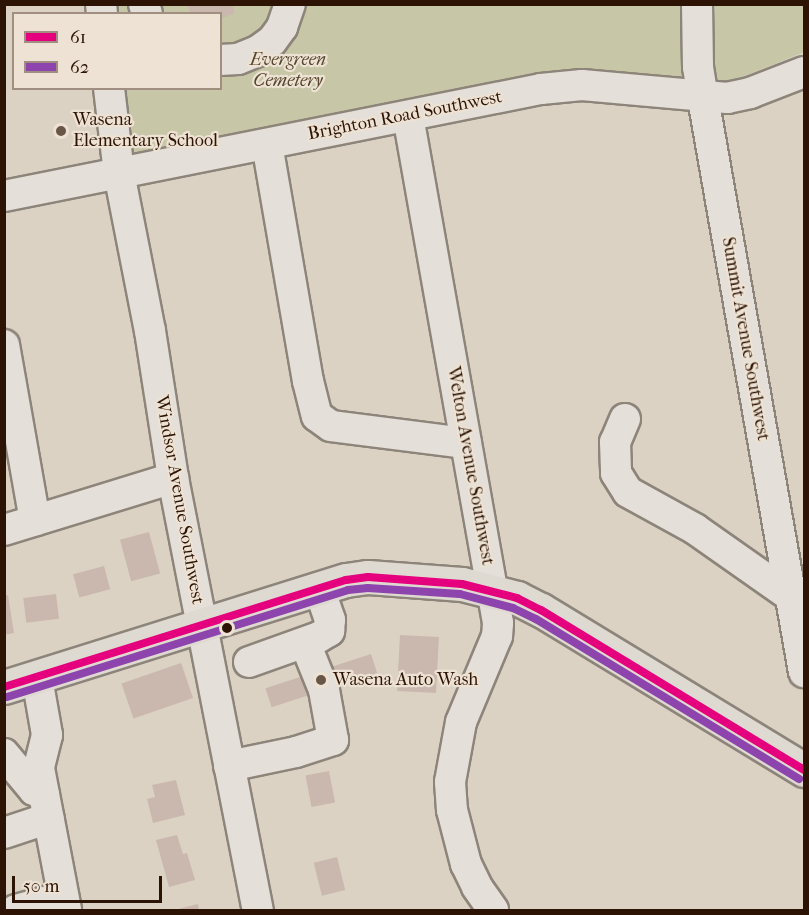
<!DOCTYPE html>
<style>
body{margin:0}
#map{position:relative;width:809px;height:915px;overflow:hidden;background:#dbd2c4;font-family:"IM FELL French Canon",serif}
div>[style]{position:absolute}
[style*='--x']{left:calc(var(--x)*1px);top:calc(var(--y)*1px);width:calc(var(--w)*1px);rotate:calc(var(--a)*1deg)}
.green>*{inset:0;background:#c7c6a6}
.building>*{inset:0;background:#cab8af;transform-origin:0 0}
.roads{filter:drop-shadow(2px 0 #8d847a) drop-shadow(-2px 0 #8d847a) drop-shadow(0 2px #8d847a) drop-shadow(0 -2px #8d847a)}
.minor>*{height:30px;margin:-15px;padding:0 15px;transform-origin:15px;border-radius:15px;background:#e4dfd8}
.major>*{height:33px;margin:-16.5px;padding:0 16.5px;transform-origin:16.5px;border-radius:16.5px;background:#ded9d1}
.bus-1>*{height:8px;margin:-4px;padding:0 4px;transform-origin:4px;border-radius:4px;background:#e5007d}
.bus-2>*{height:8px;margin:-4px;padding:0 4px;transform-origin:4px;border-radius:4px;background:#8e44ad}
.dots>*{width:16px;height:16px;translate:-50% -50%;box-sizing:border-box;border:3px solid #ede2d3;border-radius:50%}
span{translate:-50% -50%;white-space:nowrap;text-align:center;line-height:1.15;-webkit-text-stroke:4.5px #ede2d3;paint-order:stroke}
.park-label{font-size:18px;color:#55462d;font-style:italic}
.street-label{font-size:18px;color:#2c1303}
.poi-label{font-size:18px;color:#2c1303}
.left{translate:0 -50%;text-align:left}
.frame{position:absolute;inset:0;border:6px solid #2c1303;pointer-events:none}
.legend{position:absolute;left:12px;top:12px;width:210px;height:78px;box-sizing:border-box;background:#ede2d3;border:2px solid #a08f80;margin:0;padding:8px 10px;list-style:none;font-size:18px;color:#2c1303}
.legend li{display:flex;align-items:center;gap:12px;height:30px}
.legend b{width:30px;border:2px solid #a08f80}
.scale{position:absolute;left:12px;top:876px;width:150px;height:27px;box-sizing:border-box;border:3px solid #2c1303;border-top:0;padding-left:8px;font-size:18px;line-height:21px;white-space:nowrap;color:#2c1303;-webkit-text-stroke:4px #ede2d3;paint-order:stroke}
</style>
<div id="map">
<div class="green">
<i style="clip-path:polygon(111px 5px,804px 5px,804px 52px,732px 81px,541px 89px,119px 173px,115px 89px,220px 88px,220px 14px,111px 13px)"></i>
</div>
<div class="building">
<i style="clip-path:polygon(187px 4px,232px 4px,235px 13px,220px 19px,220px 14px,191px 14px)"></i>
<i style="left:149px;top:532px;width:43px;height:30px;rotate:75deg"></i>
<i style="left:104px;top:566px;width:24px;height:32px;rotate:75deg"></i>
<i style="left:56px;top:594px;width:25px;height:33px;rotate:83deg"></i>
<i style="clip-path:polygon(8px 595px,14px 633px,4px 635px,4px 596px)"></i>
<i style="left:400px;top:635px;width:39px;height:56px;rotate:3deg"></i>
<i style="left:371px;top:654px;width:20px;height:111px;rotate:72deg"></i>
<i style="left:181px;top:663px;width:37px;height:63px;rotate:71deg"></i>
<i style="left:329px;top:771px;width:32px;height:24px;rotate:79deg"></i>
<i style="clip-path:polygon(176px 780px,185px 815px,153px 823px,147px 799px,155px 797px,152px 785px)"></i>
<i style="clip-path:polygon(177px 835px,183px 854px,187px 853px,195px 880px,169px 887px,156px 840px)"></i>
<i style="left:337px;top:857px;width:34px;height:24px;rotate:76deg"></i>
<i style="clip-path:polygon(198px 904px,199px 910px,174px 910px)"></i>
</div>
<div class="roads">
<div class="minor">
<i style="--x:101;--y:4;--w:10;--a:84"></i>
<i style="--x:144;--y:4;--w:10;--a:73"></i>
<i style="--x:697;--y:4;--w:63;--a:89.1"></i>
<i style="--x:698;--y:67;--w:31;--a:81"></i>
<i style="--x:703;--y:98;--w:583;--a:80.02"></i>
<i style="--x:220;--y:60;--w:18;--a:-3"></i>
<i style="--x:238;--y:59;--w:22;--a:-22"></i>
<i style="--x:258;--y:51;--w:17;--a:-36"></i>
<i style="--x:272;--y:41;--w:17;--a:-54"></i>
<i style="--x:282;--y:27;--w:24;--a:-71"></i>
<i style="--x:109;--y:88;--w:86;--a:83.3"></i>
<i style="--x:119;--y:173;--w:161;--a:78.9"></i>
<i style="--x:150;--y:331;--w:149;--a:81.1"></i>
<i style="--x:173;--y:478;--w:440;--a:78.9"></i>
<i style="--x:408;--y:116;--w:515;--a:79.93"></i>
<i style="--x:498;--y:623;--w:13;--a:94"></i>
<i style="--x:497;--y:636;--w:93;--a:112.7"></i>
<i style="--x:461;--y:722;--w:61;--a:100.4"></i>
<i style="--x:450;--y:782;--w:28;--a:86"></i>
<i style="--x:452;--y:810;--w:56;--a:75.5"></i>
<i style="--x:466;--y:864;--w:25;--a:64"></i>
<i style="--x:477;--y:887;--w:28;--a:55"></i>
<i style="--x:267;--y:144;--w:241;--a:80.2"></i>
<i style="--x:308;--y:381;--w:36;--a:76"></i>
<i style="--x:317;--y:416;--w:17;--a:36"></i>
<i style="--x:331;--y:426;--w:136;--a:7.2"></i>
<i style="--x:4;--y:196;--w:548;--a:-11.27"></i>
<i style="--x:541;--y:89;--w:41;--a:-5.6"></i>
<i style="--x:582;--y:85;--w:146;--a:5.1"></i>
<i style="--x:727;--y:98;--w:24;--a:-12"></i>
<i style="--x:750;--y:93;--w:58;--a:-21.3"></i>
<i style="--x:4;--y:345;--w:178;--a:80"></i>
<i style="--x:625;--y:419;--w:25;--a:113"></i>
<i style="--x:615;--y:442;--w:31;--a:88"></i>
<i style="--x:616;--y:473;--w:22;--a:58"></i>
<i style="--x:628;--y:492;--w:77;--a:28.9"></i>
<i style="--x:695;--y:529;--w:120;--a:35.1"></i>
<i style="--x:4;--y:530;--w:177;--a:-17.1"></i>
<i style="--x:249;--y:662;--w:74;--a:-19.7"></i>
<i style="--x:319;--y:637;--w:12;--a:-31"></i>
<i style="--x:329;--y:631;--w:11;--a:-85"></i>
<i style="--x:330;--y:620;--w:34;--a:-109"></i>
<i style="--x:37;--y:678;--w:58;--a:80"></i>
<i style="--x:47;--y:735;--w:34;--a:104"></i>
<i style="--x:39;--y:768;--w:145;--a:79.2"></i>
<i style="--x:4;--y:754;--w:47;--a:50.2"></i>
<i style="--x:34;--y:790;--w:10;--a:17"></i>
<i style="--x:229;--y:766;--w:68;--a:-11.8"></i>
<i style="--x:296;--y:752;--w:39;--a:-18"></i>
<i style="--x:333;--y:740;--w:51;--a:-100.2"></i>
<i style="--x:324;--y:690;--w:51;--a:-112"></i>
<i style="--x:4;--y:833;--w:47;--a:-18.4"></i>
<i style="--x:16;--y:910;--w:49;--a:-15.5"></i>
</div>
<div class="major">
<i style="--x:4;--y:687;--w:358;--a:-17.4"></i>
<i style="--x:346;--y:580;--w:22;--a:-8"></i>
<i style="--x:368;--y:577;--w:94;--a:4.3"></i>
<i style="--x:462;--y:584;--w:57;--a:14.3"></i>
<i style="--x:517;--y:598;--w:27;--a:27"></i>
<i style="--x:541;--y:610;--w:308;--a:31.3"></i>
</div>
</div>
<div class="bus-1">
<i style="--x:4;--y:687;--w:358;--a:-17.4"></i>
<i style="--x:346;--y:580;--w:22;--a:-8"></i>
<i style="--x:368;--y:577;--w:94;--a:4.3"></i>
<i style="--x:462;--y:584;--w:57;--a:14.3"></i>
<i style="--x:517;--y:598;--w:27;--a:27"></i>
<i style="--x:541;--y:610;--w:308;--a:31.3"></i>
</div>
<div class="bus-2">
<i style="--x:7;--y:697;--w:357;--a:-17.4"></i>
<i style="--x:348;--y:590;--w:20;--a:-6"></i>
<i style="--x:368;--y:588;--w:92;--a:3.7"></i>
<i style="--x:460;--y:594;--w:55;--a:14.8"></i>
<i style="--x:513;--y:608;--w:25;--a:26"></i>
<i style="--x:536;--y:619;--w:308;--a:31.3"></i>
</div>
<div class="dots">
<i style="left:61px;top:131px;background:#695647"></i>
<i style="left:227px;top:628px;background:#2c1303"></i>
<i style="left:321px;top:680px;background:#695647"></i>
</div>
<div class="park-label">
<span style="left:288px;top:71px">Evergreen<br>Cemetery</span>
</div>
<div class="street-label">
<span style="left:405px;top:116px;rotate:-11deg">Brighton Road Southwest</span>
<span style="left:745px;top:339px;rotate:80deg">Summit Avenue Southwest</span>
<span style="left:470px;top:466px;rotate:80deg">Welton Avenue Southwest</span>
<span style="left:179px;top:500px;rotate:80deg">Windsor Avenue Southwest</span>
</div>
<div class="poi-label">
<span class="left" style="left:73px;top:131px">Wasena<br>Elementary School</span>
<span class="left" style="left:333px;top:680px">Wasena Auto Wash</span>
</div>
<div class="frame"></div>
<ul class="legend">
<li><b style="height:8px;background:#e5007d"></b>61</li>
<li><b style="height:8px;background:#8e44ad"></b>62</li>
</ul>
<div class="scale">50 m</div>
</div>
